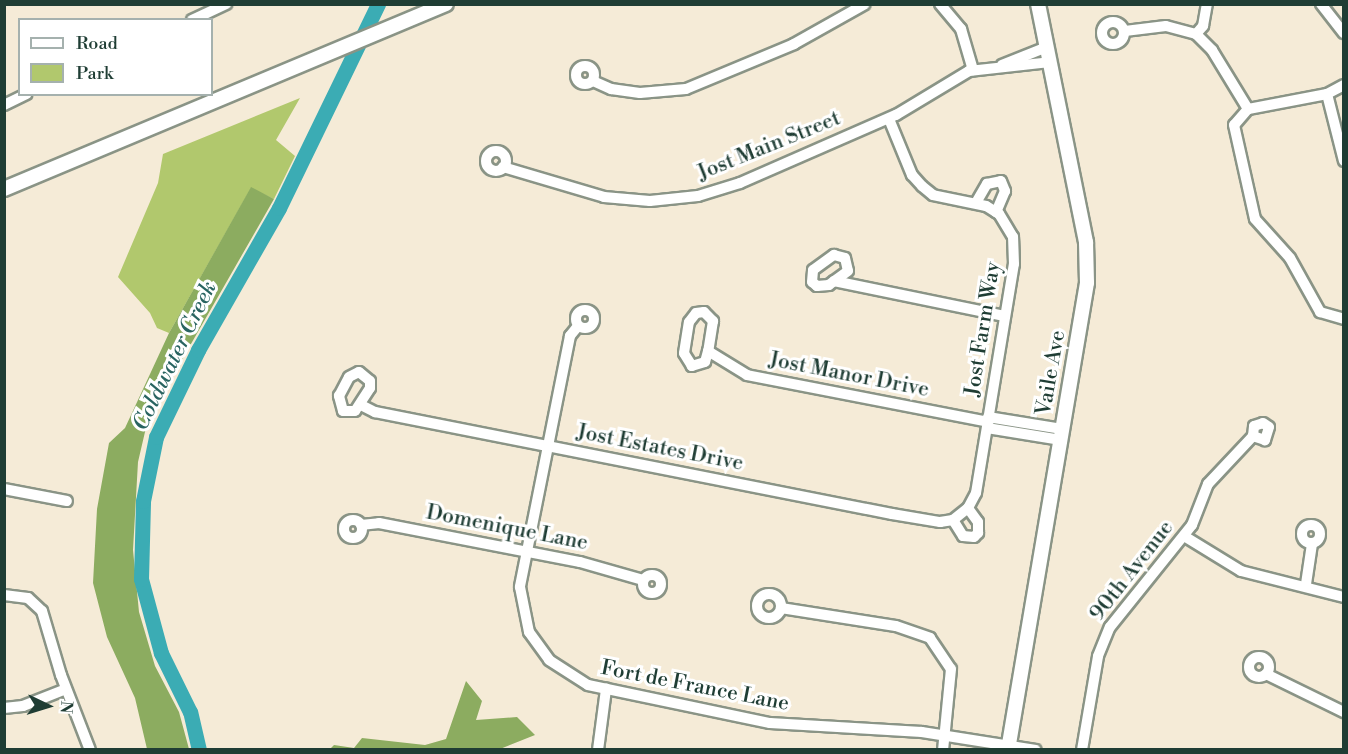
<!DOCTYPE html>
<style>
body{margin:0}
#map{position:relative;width:1348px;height:754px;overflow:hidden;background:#f5ebd7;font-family:"Libre Bodoni",serif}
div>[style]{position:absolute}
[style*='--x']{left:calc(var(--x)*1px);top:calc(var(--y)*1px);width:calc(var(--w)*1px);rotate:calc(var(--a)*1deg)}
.green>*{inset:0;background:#b1c86d}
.forest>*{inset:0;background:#8cac60}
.river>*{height:15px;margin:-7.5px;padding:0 7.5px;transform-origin:7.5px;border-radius:7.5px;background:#3bacb4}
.roads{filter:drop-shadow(2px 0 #8a9486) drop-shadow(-2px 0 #8a9486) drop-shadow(0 2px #8a9486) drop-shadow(0 -2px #8a9486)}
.minor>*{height:10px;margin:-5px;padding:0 5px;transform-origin:5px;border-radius:5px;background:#fff}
.minor>.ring{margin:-5px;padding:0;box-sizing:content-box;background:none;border:10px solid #fff;border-radius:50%}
.major>*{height:14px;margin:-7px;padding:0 7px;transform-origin:7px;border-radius:7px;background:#fff}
span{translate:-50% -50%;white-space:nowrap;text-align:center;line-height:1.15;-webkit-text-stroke:6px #fff;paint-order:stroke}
.street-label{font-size:21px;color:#1f3d34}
.water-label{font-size:22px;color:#296461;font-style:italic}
.frame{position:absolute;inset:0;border:6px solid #1f3d34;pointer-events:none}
.legend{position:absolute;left:18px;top:18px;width:195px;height:78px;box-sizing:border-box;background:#fff;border:2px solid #a5b1ae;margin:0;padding:8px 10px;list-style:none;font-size:18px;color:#1f3d34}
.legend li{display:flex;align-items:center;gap:12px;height:30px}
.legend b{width:30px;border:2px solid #a5b1ae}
.north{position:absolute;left:18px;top:676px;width:60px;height:60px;-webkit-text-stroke:4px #fff;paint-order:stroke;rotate:94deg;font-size:16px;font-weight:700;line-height:24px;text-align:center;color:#1f3d34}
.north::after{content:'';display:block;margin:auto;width:21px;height:27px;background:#1f3d34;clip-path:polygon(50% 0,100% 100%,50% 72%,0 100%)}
</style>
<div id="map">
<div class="green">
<i style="clip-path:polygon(300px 98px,276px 140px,295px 156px,274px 199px,251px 188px,169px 333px,157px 328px,150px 313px,118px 277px,158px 183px,163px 154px)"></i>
</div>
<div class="forest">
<i style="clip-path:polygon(251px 187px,274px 199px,148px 419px,138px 462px,133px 550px,139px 612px,155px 666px,179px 712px,189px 749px,147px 749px,135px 698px,107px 637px,93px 583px,97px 509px,109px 443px,125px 428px,169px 333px)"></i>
<i style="clip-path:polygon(466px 681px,482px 701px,476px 720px,517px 717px,535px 735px,500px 749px,330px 749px,334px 745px,354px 748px,362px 738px,425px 745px,446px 739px)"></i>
</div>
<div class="river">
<i style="--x:199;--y:750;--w:39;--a:-103"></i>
<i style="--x:190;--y:712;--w:66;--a:-116.2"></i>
<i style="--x:161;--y:653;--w:77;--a:-105.1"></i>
<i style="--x:141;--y:579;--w:78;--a:-88.5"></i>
<i style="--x:143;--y:501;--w:65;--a:-78.5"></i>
<i style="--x:156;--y:437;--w:97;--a:-64.2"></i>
<i style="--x:198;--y:350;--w:163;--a:-60.3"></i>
<i style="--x:279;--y:208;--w:227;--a:-64.1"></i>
</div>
<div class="roads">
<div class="minor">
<i style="--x:940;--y:4;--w:33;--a:50"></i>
<i style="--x:961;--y:29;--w:43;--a:73.7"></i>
<i style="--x:1321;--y:4;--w:37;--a:52"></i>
<i style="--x:192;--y:20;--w:38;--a:-25"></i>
<i class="ring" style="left:1102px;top:22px;width:12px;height:12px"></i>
<i style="--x:1125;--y:31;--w:41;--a:-7"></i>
<i style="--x:1166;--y:26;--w:31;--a:15"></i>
<i style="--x:1196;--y:34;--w:23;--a:45"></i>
<i style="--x:1212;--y:50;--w:69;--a:58.6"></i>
<i style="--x:1196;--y:34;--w:11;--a:-49"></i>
<i style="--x:1203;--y:26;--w:22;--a:-80"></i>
<i style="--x:1002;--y:65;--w:48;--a:-21.8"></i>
<i class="ring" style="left:576px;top:66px;width:8px;height:8px"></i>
<i style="--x:593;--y:81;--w:20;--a:24"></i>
<i style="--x:611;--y:89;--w:29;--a:8"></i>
<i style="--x:640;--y:93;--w:46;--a:-5"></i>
<i style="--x:686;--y:89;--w:117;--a:-22.6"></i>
<i style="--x:794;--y:44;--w:81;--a:-29.4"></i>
<i style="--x:1344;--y:85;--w:19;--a:152"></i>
<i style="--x:1327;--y:94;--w:80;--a:169.2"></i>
<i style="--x:1248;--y:109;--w:21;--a:131"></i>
<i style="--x:1234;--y:125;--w:96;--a:77.4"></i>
<i style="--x:1255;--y:219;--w:52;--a:48.1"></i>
<i style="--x:1290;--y:258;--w:62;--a:60.9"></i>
<i style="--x:1320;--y:312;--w:25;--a:16"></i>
<i style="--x:1327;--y:94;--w:69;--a:75.8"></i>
<i style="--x:4;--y:105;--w:25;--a:-26"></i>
<i class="ring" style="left:486px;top:151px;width:10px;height:10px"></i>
<i style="--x:503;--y:167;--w:105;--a:16.5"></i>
<i style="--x:604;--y:197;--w:46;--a:5"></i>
<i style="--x:650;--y:201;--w:48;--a:-5.9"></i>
<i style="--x:698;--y:196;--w:44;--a:-17.2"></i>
<i style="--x:740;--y:183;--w:170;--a:-23.6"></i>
<i style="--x:896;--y:115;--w:85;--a:-31.1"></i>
<i style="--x:969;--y:71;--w:81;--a:-6.3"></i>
<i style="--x:977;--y:201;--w:20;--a:-60"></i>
<i style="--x:987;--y:184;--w:14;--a:-12"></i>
<i style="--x:1001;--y:181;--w:11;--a:68"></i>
<i style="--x:1005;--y:191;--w:23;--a:113"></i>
<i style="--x:834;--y:255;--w:11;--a:15"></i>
<i style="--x:845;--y:258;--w:13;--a:77"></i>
<i style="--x:848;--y:271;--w:24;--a:144"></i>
<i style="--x:829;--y:285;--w:12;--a:175"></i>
<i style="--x:817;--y:286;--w:6;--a:-141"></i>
<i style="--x:812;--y:282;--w:12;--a:-85"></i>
<i style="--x:813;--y:270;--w:26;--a:-36"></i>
<i style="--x:834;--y:281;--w:174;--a:11.6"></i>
<i class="ring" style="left:576px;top:310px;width:8px;height:8px"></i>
<i style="--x:704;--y:312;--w:13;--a:45"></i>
<i style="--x:713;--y:321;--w:30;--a:99"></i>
<i style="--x:708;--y:351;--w:11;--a:105"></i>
<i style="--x:705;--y:362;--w:14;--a:163"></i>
<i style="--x:692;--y:366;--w:15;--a:-122"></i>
<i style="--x:684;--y:353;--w:31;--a:-81"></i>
<i style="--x:689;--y:322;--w:11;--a:-52"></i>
<i style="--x:696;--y:313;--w:8;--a:-7"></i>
<i style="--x:578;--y:326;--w:13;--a:129"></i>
<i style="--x:570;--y:336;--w:256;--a:101.3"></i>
<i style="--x:520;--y:587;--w:46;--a:78.7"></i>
<i style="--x:529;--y:632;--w:34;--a:54"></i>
<i style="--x:549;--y:660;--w:46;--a:32.7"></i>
<i style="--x:588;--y:685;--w:186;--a:11.8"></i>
<i style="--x:770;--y:723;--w:152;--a:3.4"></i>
<i style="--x:922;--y:732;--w:115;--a:9"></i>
<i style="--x:708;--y:351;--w:46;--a:31.6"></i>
<i style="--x:747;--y:375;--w:246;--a:11"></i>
<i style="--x:359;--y:372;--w:14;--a:39"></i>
<i style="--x:370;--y:381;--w:7;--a:90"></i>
<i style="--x:370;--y:388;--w:27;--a:123"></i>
<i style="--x:355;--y:411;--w:12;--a:180"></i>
<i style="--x:343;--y:411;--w:16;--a:-105"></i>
<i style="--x:339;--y:396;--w:21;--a:-62"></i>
<i style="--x:349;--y:377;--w:11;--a:-27"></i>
<i style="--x:361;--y:405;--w:16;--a:27"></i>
<i style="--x:375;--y:412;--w:527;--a:11.16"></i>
<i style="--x:892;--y:514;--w:49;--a:9.5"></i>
<i style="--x:940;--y:522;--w:13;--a:-9"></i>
<i style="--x:953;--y:520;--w:19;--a:-39"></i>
<i style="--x:968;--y:508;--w:17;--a:-62"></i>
<i style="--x:976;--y:493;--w:232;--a:-80.6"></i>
<i style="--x:1014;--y:264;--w:27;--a:-92"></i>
<i style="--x:1013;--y:237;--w:27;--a:-121"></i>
<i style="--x:999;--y:214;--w:15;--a:-148"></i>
<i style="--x:986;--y:206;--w:54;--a:-168.3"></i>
<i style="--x:933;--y:195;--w:14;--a:-141"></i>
<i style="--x:922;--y:186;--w:15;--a:-132"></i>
<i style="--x:912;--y:175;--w:61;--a:-112.3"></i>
<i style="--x:988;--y:417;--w:75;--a:9.2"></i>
<i style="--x:987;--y:428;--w:75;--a:9.2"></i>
<i style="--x:4;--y:489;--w:64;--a:10.8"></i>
<i class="ring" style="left:344px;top:520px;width:8px;height:8px"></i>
<i style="--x:953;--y:520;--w:19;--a:58"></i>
<i style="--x:963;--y:536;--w:11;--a:5"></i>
<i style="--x:974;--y:537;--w:6;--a:-45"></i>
<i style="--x:978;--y:533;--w:11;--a:-90"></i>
<i style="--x:978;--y:522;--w:17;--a:-126"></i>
<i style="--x:361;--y:525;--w:18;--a:-6"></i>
<i style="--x:379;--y:523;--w:205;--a:11"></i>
<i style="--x:580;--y:562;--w:66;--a:15.9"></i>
<i class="ring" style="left:1302px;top:525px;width:8px;height:8px"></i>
<i style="--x:1184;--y:536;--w:67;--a:31.6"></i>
<i style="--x:1241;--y:571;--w:106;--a:14.2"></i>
<i class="ring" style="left:643px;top:575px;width:8px;height:8px"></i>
<i style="--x:1306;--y:584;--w:40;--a:-81.5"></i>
<i class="ring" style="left:757px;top:594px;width:14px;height:14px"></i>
<i style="--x:4;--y:595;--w:24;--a:7"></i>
<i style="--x:28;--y:598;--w:19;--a:43"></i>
<i style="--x:42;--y:611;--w:67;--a:73.5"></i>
<i style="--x:61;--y:675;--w:80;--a:68.9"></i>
<i style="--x:781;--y:608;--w:116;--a:8.9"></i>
<i style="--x:896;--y:626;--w:36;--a:19"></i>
<i style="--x:930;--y:638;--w:37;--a:56"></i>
<i style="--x:951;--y:669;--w:81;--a:95.6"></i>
<i class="ring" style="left:1249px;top:657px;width:10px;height:10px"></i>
<i style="--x:1266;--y:674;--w:87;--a:26"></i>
<i style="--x:4;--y:708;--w:19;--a:-6"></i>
<i style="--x:23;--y:706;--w:46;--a:-21.6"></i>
<i style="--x:598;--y:750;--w:62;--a:-82.5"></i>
<i style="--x:1082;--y:750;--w:95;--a:-80.3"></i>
<i style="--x:1098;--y:656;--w:31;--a:-68"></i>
<i style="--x:1110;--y:627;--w:131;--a:-51.2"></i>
<i style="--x:1192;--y:525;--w:44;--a:-68.7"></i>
<i style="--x:1208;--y:484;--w:66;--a:-46.8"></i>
<i style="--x:1253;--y:436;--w:10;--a:-84"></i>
<i style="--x:1254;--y:426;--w:9;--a:-18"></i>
<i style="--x:1263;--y:423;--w:7;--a:34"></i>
<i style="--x:1269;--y:427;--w:14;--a:107"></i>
<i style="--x:1265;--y:440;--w:13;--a:-162"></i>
</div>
<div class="major">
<i style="--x:4;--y:189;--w:479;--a:-22.7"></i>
<i style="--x:1008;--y:750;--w:474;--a:-80.4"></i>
<i style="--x:1087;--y:283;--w:41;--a:-91.4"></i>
<i style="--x:1086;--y:242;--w:243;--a:-101.4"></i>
</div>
</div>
<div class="street-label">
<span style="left:769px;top:146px;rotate:-22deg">Jost Main Street</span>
<span style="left:983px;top:329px;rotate:-81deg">Jost Farm Way</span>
<span style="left:1051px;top:373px;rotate:-80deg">Vaile Ave</span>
<span style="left:849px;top:375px;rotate:11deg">Jost Manor Drive</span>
<span style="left:660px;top:448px;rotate:11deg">Jost Estates Drive</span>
<span style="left:507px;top:528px;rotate:11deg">Domenique Lane</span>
<span style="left:1132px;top:571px;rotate:-52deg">90th Avenue</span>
<span style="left:695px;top:686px;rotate:11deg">Fort de France Lane</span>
</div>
<div class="water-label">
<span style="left:175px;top:356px;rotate:-64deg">Coldwater Creek</span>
</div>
<div class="frame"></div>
<ul class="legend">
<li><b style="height:8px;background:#fff"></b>Road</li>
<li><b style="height:16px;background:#b1c86d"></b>Park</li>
</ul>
<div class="north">N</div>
</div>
